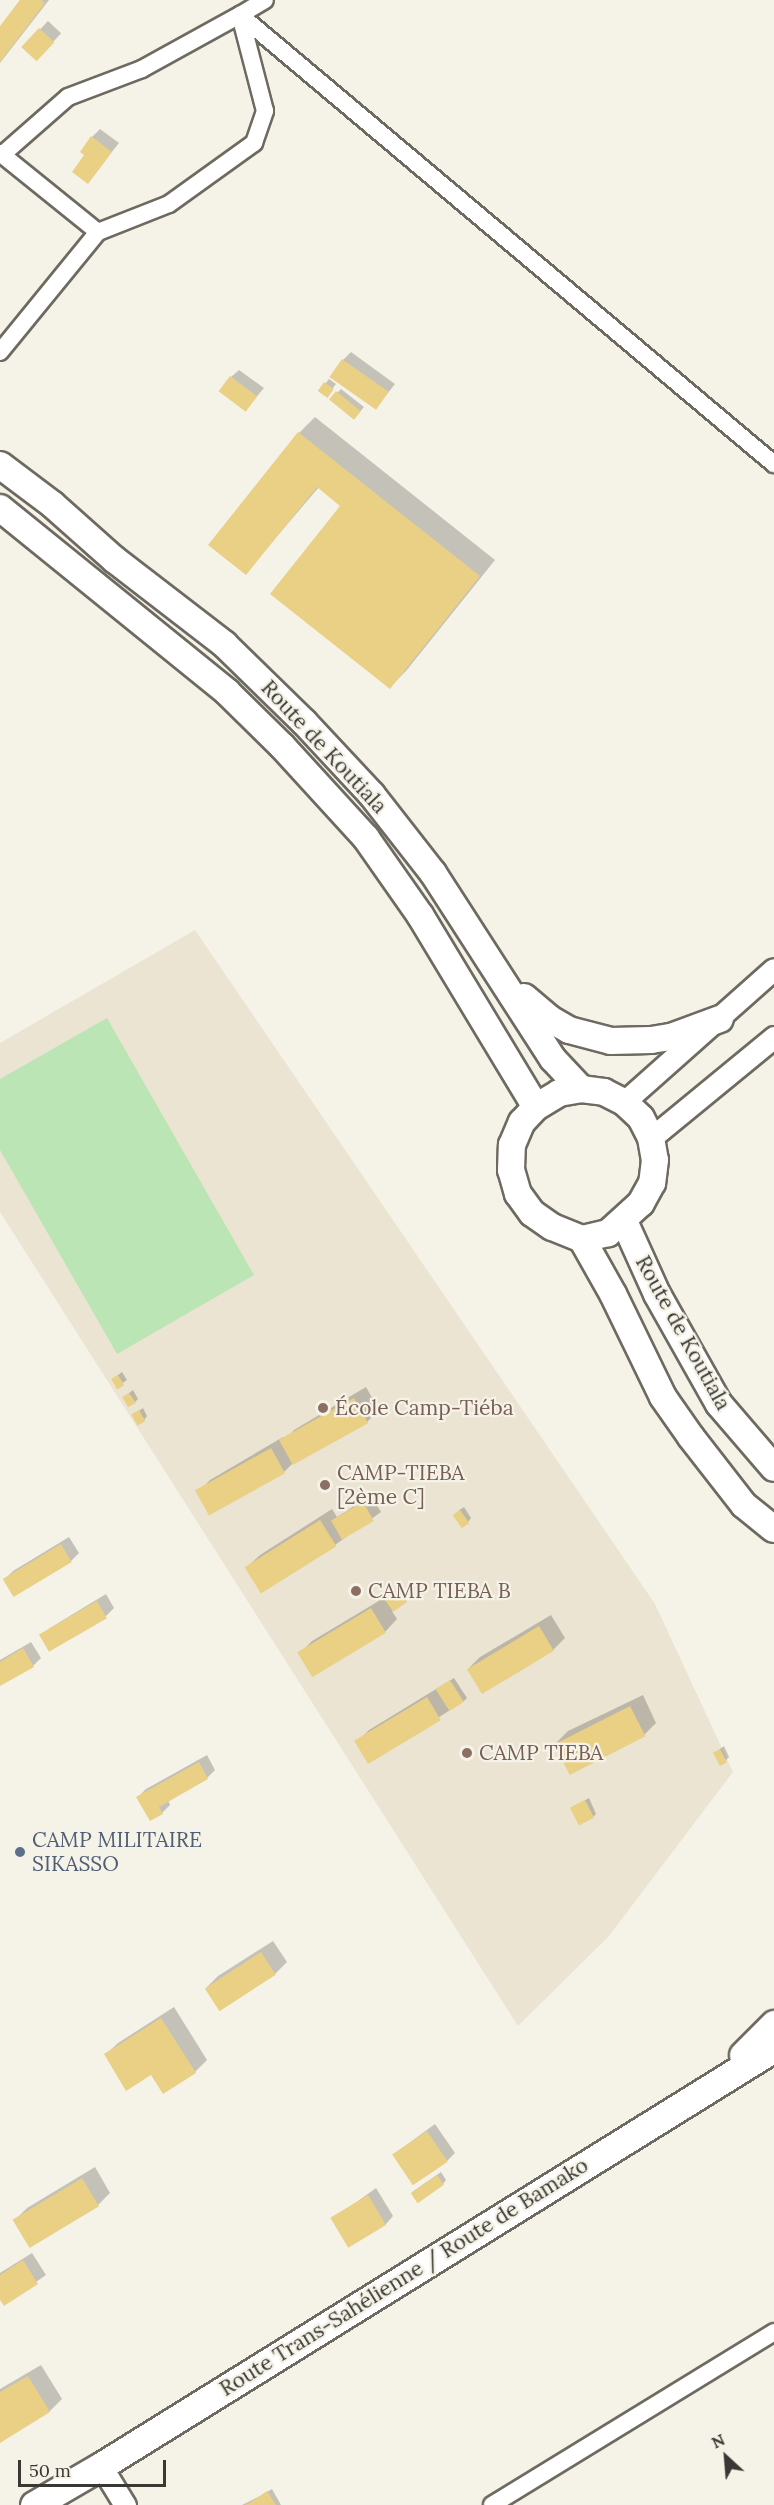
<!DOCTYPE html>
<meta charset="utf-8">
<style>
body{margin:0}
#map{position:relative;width:774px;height:2505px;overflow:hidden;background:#f5f2e7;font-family:Lora,serif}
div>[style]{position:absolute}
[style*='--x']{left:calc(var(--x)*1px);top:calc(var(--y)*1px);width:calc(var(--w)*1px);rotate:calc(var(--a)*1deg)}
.built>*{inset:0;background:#ebe4d3}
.green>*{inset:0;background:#bbe5b5}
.shadow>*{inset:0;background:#0003;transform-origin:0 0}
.building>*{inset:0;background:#ead085;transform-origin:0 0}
.roads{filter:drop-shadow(2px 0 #6e6a61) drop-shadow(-2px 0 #6e6a61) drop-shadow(0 2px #6e6a61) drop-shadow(0 -2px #6e6a61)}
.minor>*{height:16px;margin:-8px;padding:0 8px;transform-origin:8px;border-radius:8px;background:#fff}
.tertiary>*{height:21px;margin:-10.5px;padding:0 10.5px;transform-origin:10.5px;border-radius:10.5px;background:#fff}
.primary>*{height:26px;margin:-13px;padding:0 13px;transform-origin:13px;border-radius:13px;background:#fff}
.trunk>*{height:27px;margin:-13.5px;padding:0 13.5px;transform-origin:13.5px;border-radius:13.5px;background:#fff}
.dots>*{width:16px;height:16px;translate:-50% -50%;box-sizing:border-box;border:3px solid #f5f2e7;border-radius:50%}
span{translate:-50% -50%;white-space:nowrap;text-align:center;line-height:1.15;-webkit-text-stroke:4.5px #f5f2e7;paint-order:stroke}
.street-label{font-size:21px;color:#393834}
.education-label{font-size:21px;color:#785e54}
.left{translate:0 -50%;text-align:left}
.service-label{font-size:21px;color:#4e5e75}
.north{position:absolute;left:696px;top:2427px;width:60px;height:60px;-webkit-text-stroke:4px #f5f2e7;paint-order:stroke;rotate:334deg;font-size:16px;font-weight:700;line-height:24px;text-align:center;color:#393834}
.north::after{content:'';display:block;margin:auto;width:21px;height:27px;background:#393834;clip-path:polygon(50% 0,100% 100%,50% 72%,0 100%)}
.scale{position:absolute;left:18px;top:2460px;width:148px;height:27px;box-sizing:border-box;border:3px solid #393834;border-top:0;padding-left:8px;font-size:18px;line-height:21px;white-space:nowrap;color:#393834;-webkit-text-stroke:4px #f5f2e7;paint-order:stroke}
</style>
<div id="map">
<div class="built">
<i style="clip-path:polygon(195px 930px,655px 1604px,733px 1772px,609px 1936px,518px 2026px,0 1212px,0 1043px)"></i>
</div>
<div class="green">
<i style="clip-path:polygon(107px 1018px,254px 1275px,117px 1354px,0 1150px,0 1079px)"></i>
</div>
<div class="shadow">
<i style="clip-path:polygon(20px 0,49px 0,0 63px,0 28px)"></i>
<i style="left:48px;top:21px;width:18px;height:36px;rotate:43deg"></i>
<i style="clip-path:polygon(100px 129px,119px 143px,88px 182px,86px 154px,92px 137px)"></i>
<i style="clip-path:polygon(351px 352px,395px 384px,376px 408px,343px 360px)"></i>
<i style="clip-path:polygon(239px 370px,264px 388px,246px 409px,231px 377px)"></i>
<i style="clip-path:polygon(329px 379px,336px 384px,330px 392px,320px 390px)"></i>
<i style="clip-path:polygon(341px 389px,364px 407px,358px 414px,331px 399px)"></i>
<i style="clip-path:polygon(315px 417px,495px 560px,406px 671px,390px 687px,343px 506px,319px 487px,246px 573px,210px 545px,299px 433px)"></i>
<i style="clip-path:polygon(122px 1372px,127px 1380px,117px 1387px,113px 1379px)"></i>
<i style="clip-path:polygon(366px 1387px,379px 1410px,367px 1422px,294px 1462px,284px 1472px,198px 1492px,210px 1480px,283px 1437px,285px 1440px,294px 1430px)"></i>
<i style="clip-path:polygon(133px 1390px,138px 1399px,135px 1402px,124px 1397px)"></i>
<i style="clip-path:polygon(143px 1408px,147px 1416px,144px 1420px,133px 1415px)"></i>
<i style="clip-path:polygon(371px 1495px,381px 1512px,335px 1545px,247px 1567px,260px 1555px,332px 1509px,337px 1517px)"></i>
<i style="clip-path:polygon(464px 1507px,471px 1518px,468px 1522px,458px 1511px)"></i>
<i style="clip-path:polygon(69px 1537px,79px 1553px,71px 1561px,5px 1579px,13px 1571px)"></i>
<i style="clip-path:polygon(402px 1587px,410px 1598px,392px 1611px,397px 1619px,385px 1632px,300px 1653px,312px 1641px)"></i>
<i style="clip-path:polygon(106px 1594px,114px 1608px,106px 1616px,50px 1650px,42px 1636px,50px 1628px)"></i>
<i style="clip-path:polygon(551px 1615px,565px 1638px,553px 1650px,468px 1669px,480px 1657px)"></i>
<i style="clip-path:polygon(31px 1642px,41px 1658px,33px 1666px,0 1685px,0 1660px)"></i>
<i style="clip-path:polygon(454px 1678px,467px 1698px,464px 1701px,370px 1762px,357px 1742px,369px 1730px)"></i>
<i style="clip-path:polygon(643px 1695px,656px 1723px,644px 1735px,555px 1744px,568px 1731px)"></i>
<i style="clip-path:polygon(724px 1746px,729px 1757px,726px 1760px,715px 1753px)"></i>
<i style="clip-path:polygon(207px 1755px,215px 1770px,207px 1778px,168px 1800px,170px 1805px,162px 1813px,138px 1797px,146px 1789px)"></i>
<i style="clip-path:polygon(589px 1798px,596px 1814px,593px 1817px,572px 1807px)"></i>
<i style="clip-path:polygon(273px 1941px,287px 1962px,275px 1974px,206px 1988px,218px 1976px)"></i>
<i style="clip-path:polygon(174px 2007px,207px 2060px,195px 2072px,152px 2073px,105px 2055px,118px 2043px)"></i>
<i style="clip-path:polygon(435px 2124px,455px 2153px,447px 2161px,394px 2154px)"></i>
<i style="clip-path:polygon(95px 2167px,110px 2193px,98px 2205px,31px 2246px,15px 2220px,27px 2208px)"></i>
<i style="clip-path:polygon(441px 2172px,446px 2180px,443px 2184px,412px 2192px)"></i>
<i style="clip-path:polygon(376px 2188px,393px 2216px,386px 2224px,333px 2219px)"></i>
<i style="clip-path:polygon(32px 2253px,46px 2275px,4px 2304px,0 2297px,0 2273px)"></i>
<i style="clip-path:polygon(41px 2365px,62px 2399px,50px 2411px,0 2441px,0 2389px)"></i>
<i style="clip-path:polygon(272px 2489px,281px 2505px,242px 2505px,260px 2496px)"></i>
</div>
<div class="building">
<i style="clip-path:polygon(20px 0,41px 0,45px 3px,0 62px,0 26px)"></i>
<i style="left:39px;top:28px;width:21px;height:26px;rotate:43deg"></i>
<i style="clip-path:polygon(91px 136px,112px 152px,88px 184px,72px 172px,84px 155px,80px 152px)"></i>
<i style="left:342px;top:359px;width:57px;height:22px;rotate:35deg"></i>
<i style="left:230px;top:376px;width:34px;height:19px;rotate:37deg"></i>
<i style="left:324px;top:382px;width:12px;height:11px;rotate:35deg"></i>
<i style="left:336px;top:391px;width:32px;height:11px;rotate:39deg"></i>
<i style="clip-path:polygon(298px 432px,480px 576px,390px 689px,270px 594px,340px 506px,317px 487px,246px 575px,208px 545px)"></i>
<i style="left:118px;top:1375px;width:12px;height:8px;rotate:59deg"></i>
<i style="clip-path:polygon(129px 1393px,136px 1403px,128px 1407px,122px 1397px)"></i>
<i style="left:354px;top:1398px;width:29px;height:86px;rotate:61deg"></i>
<i style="left:139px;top:1410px;width:13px;height:9px;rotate:61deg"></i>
<i style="left:271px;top:1448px;width:29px;height:87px;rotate:61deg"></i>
<i style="left:363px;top:1502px;width:22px;height:37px;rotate:60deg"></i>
<i style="left:460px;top:1510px;width:16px;height:9px;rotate:55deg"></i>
<i style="left:320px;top:1520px;width:31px;height:89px;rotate:58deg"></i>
<i style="left:61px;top:1544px;width:21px;height:68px;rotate:59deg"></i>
<i style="left:398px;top:1589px;width:16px;height:17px;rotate:55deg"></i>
<i style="left:97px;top:1601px;width:20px;height:67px;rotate:60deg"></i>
<i style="left:371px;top:1608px;width:29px;height:86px;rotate:59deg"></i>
<i style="left:539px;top:1626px;width:29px;height:84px;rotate:59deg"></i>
<i style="clip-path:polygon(23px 1648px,34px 1667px,0 1686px,0 1662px)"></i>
<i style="left:450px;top:1680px;width:26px;height:17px;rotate:58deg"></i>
<i style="left:427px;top:1697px;width:27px;height:85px;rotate:59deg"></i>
<i style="left:630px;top:1706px;width:34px;height:85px;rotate:63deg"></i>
<i style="left:720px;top:1749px;width:15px;height:8px;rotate:62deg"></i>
<i style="clip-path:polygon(199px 1762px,208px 1779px,159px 1807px,163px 1814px,150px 1821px,136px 1797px)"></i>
<i style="left:585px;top:1800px;width:20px;height:17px;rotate:63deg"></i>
<i style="left:261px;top:1952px;width:27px;height:67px;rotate:57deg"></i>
<i style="clip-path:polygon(161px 2018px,196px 2073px,163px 2094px,151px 2075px,126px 2091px,104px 2054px)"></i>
<i style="left:427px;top:2131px;width:37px;height:42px;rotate:56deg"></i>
<i style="left:437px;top:2175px;width:12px;height:32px;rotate:55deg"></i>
<i style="left:82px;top:2178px;width:33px;height:81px;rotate:59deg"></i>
<i style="left:368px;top:2195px;width:35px;height:44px;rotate:59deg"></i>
<i style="clip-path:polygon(23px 2260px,38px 2284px,4px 2306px,0 2300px,0 2275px)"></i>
<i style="clip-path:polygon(28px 2376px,50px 2412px,0 2443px,0 2392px)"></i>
<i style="clip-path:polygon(267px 2491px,276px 2505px,245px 2505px,251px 2502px)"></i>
</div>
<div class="roads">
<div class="minor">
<i style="--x:0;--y:153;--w:126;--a:38.9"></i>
<i style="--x:3;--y:154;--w:86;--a:-41.2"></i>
<i style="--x:68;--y:97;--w:79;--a:-20.7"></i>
<i style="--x:142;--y:69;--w:112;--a:-28.9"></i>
<i style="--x:240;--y:15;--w:698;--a:40.06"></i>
<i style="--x:0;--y:352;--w:155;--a:-50.8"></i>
<i style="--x:98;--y:232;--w:76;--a:-21.5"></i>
<i style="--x:169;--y:204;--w:105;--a:-35.7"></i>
<i style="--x:254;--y:143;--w:34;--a:-71"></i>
<i style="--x:265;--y:111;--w:99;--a:-104.6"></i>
<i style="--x:240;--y:15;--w:29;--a:-31"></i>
<i style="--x:492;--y:2505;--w:331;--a:-31.5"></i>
</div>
<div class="tertiary">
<i style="--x:624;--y:1102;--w:200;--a:-41.6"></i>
<i style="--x:651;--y:1138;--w:159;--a:-39.4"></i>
<i style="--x:101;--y:2466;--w:46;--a:58.4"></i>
</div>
<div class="primary">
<i style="--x:0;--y:465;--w:66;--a:37"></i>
<i style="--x:53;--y:505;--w:83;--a:41.6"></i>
<i style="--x:115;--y:560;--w:138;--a:37.6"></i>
<i style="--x:224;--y:644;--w:112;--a:44.3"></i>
<i style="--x:304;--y:722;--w:100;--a:47"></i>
<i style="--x:372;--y:795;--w:99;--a:52"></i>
<i style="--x:433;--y:873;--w:221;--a:57.2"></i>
<i style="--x:553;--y:1059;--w:41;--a:47"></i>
<i style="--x:0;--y:508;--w:292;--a:39"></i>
<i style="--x:227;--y:692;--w:77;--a:44.5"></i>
<i style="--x:282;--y:746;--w:125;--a:47.6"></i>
<i style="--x:366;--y:838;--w:94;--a:55"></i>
<i style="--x:420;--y:915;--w:224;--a:58.9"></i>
<i style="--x:524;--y:997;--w:34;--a:40"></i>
<i style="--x:550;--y:1019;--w:22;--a:30"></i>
<i style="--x:569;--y:1030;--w:43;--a:14.7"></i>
<i style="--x:611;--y:1041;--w:40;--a:-1.4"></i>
<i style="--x:651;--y:1040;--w:20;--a:-9"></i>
<i style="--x:671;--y:1037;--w:52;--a:-20.2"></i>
<i style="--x:581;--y:1089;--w:23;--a:7"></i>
<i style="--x:604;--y:1092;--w:22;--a:27"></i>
<i style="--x:624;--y:1102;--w:23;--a:43"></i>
<i style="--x:641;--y:1118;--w:22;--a:63"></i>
<i style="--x:651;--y:1138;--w:22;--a:80"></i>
<i style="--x:655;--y:1160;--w:23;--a:97"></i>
<i style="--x:652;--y:1183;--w:23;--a:119"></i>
<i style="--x:641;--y:1203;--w:45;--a:137.7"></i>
<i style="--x:608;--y:1233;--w:27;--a:167"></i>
<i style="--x:582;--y:1239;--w:32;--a:-158"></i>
<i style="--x:552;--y:1227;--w:24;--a:-145"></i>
<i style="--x:532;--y:1213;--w:24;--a:-126"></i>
<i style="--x:518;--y:1194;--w:25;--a:-106"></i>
<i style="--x:511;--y:1170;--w:25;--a:-88"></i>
<i style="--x:512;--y:1145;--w:25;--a:-67"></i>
<i style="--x:522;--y:1122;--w:21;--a:-47"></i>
<i style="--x:536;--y:1107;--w:27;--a:-31"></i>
<i style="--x:559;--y:1093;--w:22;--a:-10"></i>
<i style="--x:624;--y:1221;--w:80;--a:65.7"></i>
<i style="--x:657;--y:1294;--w:126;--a:60.6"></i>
<i style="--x:719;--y:1404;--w:84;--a:49.3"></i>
<i style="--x:582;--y:1239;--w:63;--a:60.6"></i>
<i style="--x:613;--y:1294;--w:114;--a:64.1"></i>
<i style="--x:663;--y:1397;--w:49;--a:55"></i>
<i style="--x:691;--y:1437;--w:86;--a:52.1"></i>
<i style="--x:744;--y:1505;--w:38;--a:39"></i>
</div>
<div class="trunk">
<i style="--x:743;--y:2055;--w:44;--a:-45"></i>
<i style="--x:34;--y:2505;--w:78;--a:-30.2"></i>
<i style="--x:101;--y:2466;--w:792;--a:-31.84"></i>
</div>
</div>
<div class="dots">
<i style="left:323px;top:1408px;background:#8d6e63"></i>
<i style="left:325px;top:1485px;background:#8d6e63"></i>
<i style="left:356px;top:1591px;background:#8d6e63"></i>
<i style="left:467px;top:1753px;background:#8d6e63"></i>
<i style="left:20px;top:1852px;background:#5c6f8a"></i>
</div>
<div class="street-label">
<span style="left:324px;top:747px;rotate:47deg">Route de Koutiala</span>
<span style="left:683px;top:1333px;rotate:61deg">Route de Koutiala</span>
<span style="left:404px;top:2277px;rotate:-32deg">Route Trans-Sahélienne / Route de Bamako</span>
</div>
<div class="education-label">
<span class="left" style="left:335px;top:1408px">École Camp-Tiéba</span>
<span class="left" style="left:337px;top:1485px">CAMP-TIEBA<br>[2ème C]</span>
<span class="left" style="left:368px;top:1591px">CAMP TIEBA B</span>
<span class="left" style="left:479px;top:1753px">CAMP TIEBA</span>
</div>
<div class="service-label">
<span class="left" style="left:32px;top:1852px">CAMP MILITAIRE<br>SIKASSO</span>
</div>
<div class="north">N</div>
<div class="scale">50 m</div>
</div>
